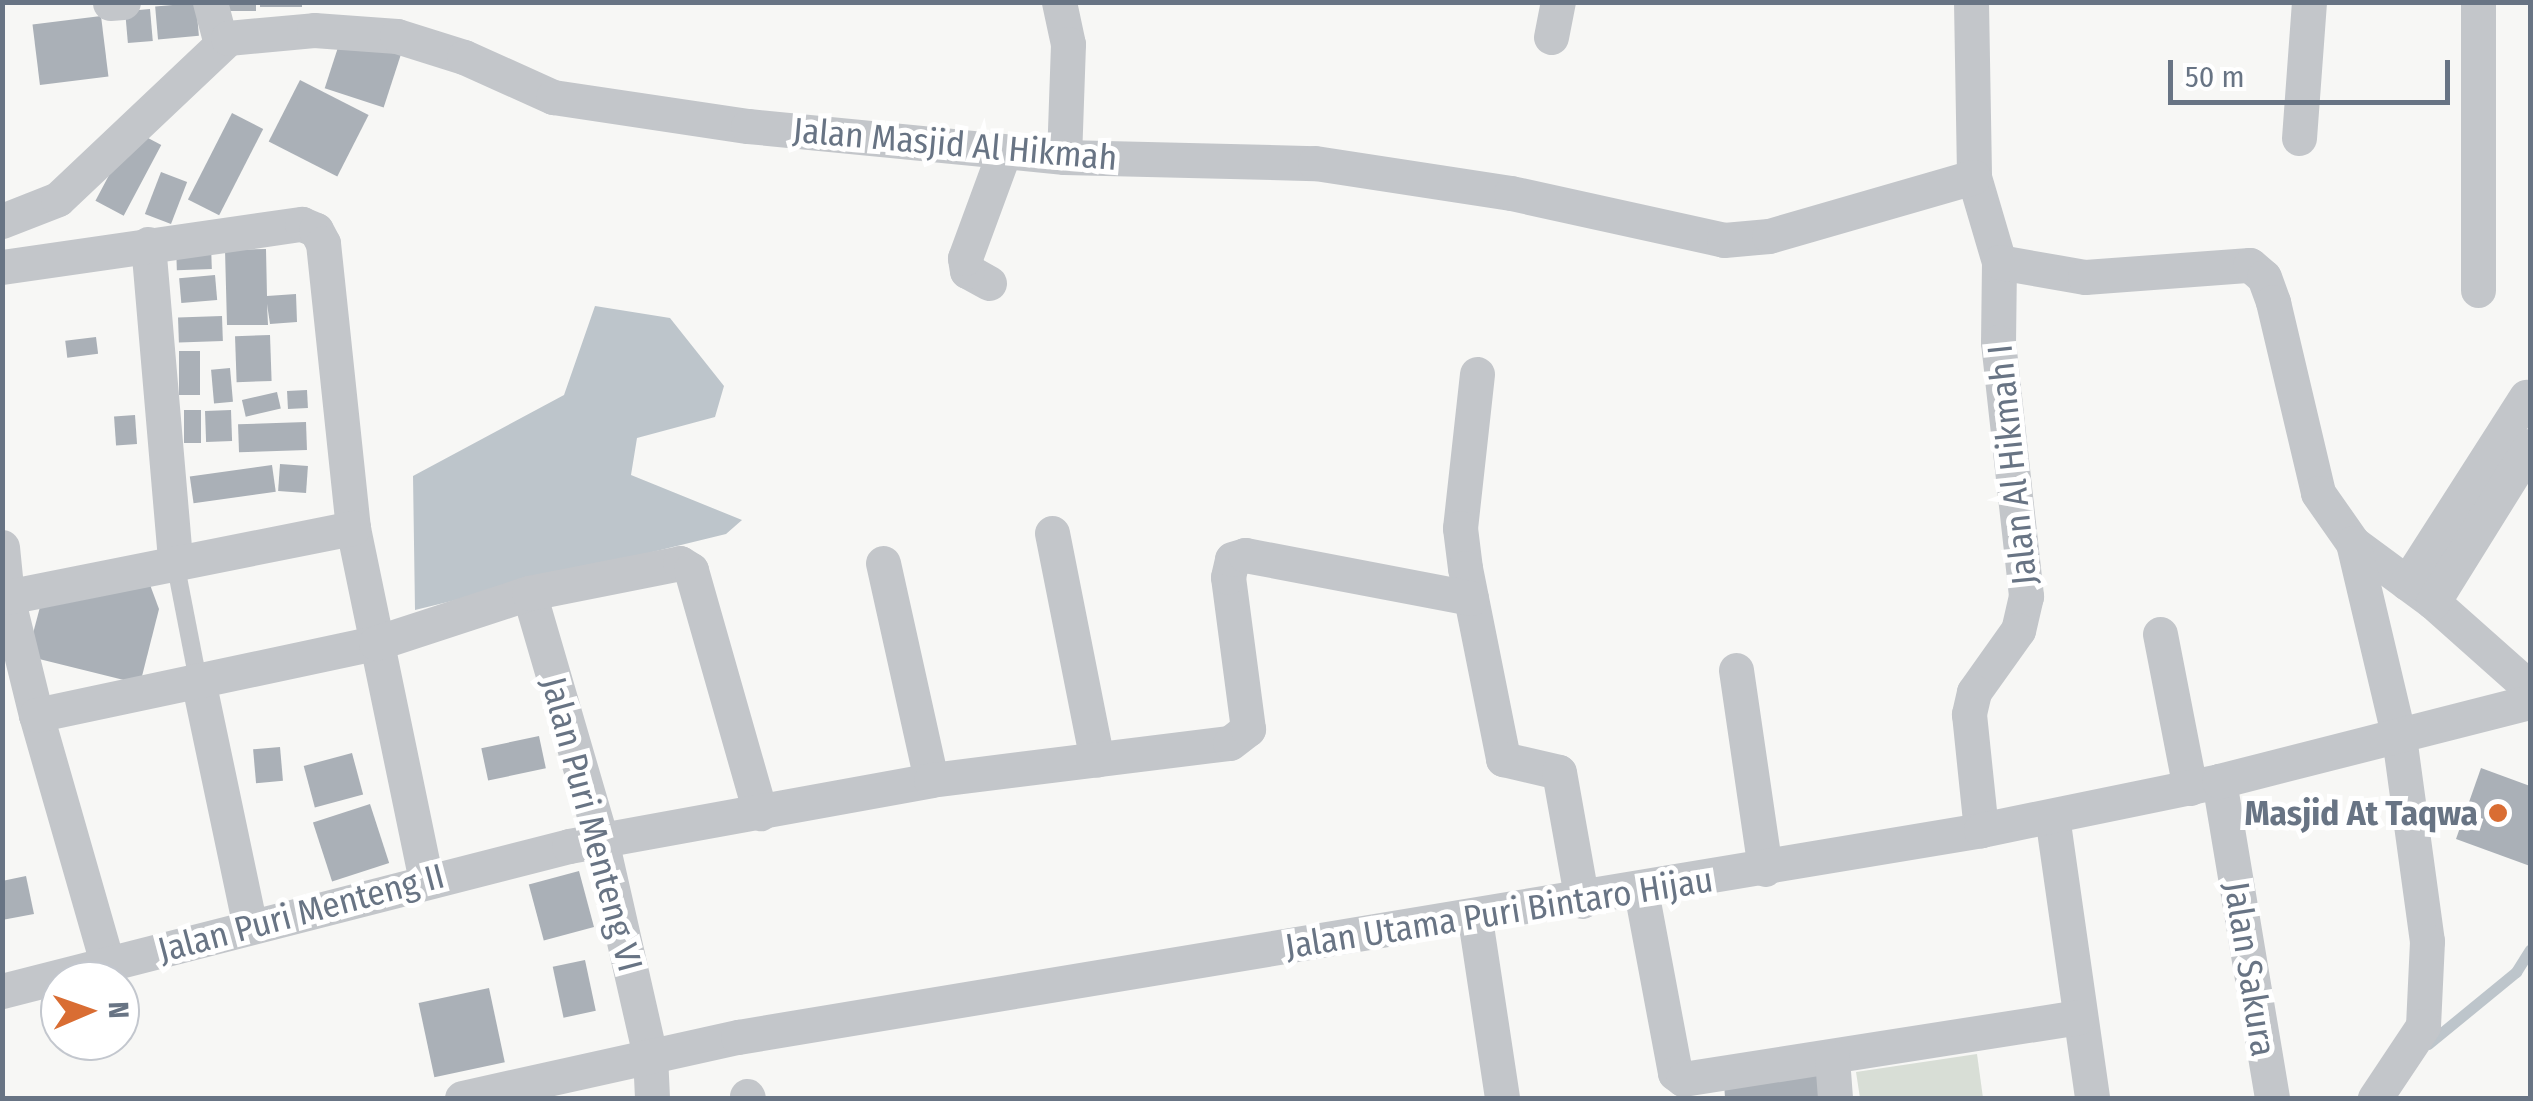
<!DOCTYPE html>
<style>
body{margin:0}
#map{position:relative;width:2533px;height:1101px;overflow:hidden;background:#f7f7f5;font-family:"Fira Sans Condensed",sans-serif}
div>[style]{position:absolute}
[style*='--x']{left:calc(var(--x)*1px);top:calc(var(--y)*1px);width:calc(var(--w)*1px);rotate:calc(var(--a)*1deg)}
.green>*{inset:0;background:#d8ded6}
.water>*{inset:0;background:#bdc5cb}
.stream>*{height:11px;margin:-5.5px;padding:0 5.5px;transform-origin:5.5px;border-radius:5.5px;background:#bdc5cb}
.building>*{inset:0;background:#aab0b7;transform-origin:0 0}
.lane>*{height:18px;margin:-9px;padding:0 9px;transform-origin:9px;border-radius:9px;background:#c3c6ca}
.street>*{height:35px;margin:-17.5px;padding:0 17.5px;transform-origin:17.5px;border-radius:17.5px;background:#c3c6ca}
.dots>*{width:28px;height:28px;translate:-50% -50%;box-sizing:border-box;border:5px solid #fff;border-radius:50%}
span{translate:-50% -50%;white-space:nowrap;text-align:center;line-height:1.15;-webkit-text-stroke:10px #fff;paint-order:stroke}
.street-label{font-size:35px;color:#687484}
.poi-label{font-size:35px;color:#687484;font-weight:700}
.right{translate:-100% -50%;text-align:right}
.frame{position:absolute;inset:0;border:5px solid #687484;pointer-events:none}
.north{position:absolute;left:40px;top:961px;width:100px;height:100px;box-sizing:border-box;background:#fff;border:2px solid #c3c7ce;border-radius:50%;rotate:88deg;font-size:28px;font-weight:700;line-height:40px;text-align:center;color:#687484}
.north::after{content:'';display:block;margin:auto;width:35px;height:45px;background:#d96d33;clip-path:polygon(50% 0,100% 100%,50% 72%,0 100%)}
.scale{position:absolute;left:2168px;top:60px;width:282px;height:45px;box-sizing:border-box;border:5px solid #687484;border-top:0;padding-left:12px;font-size:30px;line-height:35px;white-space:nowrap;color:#687484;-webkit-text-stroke:8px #fff;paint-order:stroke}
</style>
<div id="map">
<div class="green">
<i style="clip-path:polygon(1977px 1054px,1983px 1098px,1860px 1098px,1856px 1072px)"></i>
</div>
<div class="water">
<i style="clip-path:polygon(595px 306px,670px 318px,724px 386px,715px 417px,637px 438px,631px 475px,742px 520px,726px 534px,415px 610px,413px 476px,564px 395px)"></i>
</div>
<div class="stream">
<i style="--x:2428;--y:1044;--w:114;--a:-39.3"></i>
<i style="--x:2516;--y:972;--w:26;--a:-58"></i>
</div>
<div class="building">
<i style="left:215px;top:2px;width:41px;height:9px"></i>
<i style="left:260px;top:2px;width:42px;height:5px"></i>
<i style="left:196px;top:3px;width:33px;height:41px;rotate:85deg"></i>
<i style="left:150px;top:9px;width:32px;height:25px;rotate:85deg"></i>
<i style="left:101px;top:16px;width:61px;height:69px;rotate:83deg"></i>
<i style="left:342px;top:35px;width:62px;height:56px;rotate:18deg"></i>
<i style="left:300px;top:80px;width:77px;height:69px;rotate:27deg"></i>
<i style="left:232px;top:113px;width:35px;height:97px;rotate:27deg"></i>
<i style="left:133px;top:130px;width:32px;height:80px;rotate:28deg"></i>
<i style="left:161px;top:172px;width:28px;height:45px;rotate:21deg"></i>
<i style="left:211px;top:245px;width:24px;height:35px;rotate:88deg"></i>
<i style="clip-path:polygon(266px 249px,267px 296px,296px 294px,297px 322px,270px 324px,267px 304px,268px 325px,227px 325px,225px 250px)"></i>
<i style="left:215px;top:275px;width:25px;height:36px;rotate:85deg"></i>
<i style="left:222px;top:316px;width:25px;height:44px;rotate:88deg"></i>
<i style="left:270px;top:335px;width:46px;height:35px;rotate:88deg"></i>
<i style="left:96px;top:337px;width:17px;height:31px;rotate:83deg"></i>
<i style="left:179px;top:351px;width:21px;height:44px"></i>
<i style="left:230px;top:368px;width:34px;height:19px;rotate:85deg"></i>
<i style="left:307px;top:390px;width:18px;height:20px;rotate:87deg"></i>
<i style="left:277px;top:392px;width:17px;height:36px;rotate:77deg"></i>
<i style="left:184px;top:410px;width:17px;height:33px"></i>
<i style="left:231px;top:410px;width:31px;height:26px;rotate:88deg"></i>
<i style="left:135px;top:415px;width:29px;height:21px;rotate:86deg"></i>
<i style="left:306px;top:422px;width:28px;height:68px;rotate:88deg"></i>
<i style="left:280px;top:464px;width:28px;height:27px;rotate:4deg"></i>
<i style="left:272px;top:465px;width:27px;height:83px;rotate:82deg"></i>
<i style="clip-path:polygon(149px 582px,159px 609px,140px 684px,27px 656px,40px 607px)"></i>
<i style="left:539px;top:736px;width:33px;height:59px;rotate:78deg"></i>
<i style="left:280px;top:747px;width:34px;height:27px;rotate:85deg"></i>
<i style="left:352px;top:753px;width:43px;height:50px;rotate:75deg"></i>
<i style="clip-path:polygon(2481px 768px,2530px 786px,2530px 866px,2456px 839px)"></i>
<i style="left:370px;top:804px;width:62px;height:60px;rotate:72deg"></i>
<i style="left:579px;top:871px;width:58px;height:52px;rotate:75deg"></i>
<i style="clip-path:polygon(26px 876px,34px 914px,2px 920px,2px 881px)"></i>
<i style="left:585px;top:960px;width:52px;height:33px;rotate:78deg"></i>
<i style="left:489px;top:988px;width:76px;height:72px;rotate:78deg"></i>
<i style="clip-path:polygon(1823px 1073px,1826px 1098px,1725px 1098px,1724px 1083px)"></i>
</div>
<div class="lane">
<i style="--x:175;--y:562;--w:120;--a:79"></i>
</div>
<div class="street">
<i style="--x:210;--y:2;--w:43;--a:75.3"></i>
<i style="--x:1059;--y:2;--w:43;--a:77.9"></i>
<i style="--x:1068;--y:44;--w:113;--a:92"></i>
<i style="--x:1971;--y:2;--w:175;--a:89"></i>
<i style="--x:1974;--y:177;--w:89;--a:73.6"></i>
<i style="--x:1999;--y:262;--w:80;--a:90.7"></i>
<i style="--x:1998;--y:342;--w:256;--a:83.7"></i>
<i style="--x:2026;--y:596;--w:35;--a:103"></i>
<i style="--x:2018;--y:630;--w:76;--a:125.4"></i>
<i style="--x:1974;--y:692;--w:23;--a:103"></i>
<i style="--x:1969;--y:714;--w:117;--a:84.1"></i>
<i style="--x:110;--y:3;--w:13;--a:-4"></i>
<i style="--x:1551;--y:37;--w:36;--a:-79"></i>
<i style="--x:2299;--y:138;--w:136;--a:-85.8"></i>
<i style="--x:2;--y:221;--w:60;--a:-21.4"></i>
<i style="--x:58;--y:199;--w:234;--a:-43.4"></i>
<i style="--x:228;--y:38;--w:86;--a:-5.3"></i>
<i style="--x:314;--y:30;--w:83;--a:4.1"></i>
<i style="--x:397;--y:36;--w:70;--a:17.4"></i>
<i style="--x:464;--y:57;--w:98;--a:24.2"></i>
<i style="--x:553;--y:97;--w:197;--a:8.5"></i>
<i style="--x:748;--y:126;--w:318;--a:5.6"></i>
<i style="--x:1064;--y:157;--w:251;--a:1.4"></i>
<i style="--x:1315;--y:163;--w:198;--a:8.7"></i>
<i style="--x:1511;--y:193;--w:218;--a:12.4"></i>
<i style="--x:1724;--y:240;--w:45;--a:-5.1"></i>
<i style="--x:1769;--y:236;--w:213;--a:-16.1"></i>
<i style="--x:148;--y:244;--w:319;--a:85.1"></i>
<i style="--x:1999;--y:262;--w:87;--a:9.9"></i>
<i style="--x:2085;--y:277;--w:165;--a:-4.2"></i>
<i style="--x:2250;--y:265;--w:18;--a:41"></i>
<i style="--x:2264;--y:277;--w:27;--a:70"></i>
<i style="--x:2273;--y:302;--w:196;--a:76.7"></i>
<i style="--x:2318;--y:493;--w:61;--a:55"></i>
<i style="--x:2353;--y:543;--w:99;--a:36.4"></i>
<i style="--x:2433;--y:602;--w:130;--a:41.6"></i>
<i style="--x:2;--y:267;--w:303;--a:-8.2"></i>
<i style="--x:302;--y:224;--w:15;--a:23"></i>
<i style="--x:316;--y:230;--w:15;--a:62"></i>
<i style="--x:323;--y:243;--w:287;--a:84"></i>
<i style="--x:353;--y:528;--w:359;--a:78.3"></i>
<i style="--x:989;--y:283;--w:25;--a:-151"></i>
<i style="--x:967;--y:271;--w:13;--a:-99"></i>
<i style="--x:965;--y:258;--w:113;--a:-69.8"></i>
<i style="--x:2478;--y:290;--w:288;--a:-90"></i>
<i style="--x:1477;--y:374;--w:155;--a:96.3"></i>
<i style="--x:1460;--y:528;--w:40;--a:82.9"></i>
<i style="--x:1465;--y:568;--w:195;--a:78.7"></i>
<i style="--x:1503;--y:759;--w:57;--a:13.1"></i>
<i style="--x:1559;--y:772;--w:131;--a:79.9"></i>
<i style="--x:1052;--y:533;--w:231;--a:78.8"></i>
<i style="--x:2353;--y:543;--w:199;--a:76.7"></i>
<i style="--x:2399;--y:737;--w:206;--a:82.2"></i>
<i style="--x:2427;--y:941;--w:85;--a:92.7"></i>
<i style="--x:2423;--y:1026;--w:87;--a:123.7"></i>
<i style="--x:2;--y:547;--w:50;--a:84.3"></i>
<i style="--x:7;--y:597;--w:122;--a:76.2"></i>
<i style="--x:36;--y:715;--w:258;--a:74"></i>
<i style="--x:883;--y:563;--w:222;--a:77.5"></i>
<i style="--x:2407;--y:583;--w:221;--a:-57.4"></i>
<i style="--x:529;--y:593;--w:257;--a:73.7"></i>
<i style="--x:601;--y:840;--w:221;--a:77.2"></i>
<i style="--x:650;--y:1055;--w:43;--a:87.3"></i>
<i style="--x:7;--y:597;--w:353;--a:-11.3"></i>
<i style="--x:2433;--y:602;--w:184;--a:-58.1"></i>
<i style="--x:2160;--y:634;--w:157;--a:79"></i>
<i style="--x:1736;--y:670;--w:201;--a:81.7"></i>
<i style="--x:198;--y:680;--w:251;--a:78.1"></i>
<i style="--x:36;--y:715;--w:348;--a:-12"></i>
<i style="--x:376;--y:643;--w:161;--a:-18.1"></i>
<i style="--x:529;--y:593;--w:154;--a:-11.2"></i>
<i style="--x:680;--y:563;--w:13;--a:32"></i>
<i style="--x:691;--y:570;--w:253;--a:74.1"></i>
<i style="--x:2219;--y:781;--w:321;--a:80.5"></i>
<i style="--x:2052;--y:816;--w:285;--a:81.9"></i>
<i style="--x:1641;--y:891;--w:185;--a:79.4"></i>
<i style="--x:1675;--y:1073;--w:10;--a:37"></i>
<i style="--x:1683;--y:1079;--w:400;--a:-8.9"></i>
<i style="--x:1475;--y:919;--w:181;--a:81.4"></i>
<i style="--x:2;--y:991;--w:585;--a:-14.34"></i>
<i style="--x:569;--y:846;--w:368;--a:-10.3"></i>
<i style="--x:931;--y:780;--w:301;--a:-7.1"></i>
<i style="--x:1230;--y:743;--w:23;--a:-38"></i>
<i style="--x:1248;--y:729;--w:153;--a:-97.5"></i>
<i style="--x:1228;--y:577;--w:18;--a:-77"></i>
<i style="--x:1232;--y:559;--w:14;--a:-17"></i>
<i style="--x:1245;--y:555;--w:230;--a:10.8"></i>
<i style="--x:1832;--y:1058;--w:40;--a:85.7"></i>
<i style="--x:747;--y:1096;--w:2;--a:63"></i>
<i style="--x:462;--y:1098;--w:283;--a:-12.5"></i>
<i style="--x:738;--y:1037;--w:1260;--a:-9.45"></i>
<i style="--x:1981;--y:830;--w:243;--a:-11.6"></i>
<i style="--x:2219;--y:781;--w:321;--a:-14.3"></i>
</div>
<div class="dots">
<i style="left:2498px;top:813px;background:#d96d33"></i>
</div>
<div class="street-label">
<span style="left:955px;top:144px;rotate:5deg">Jalan Masjid Al Hikmah</span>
<span style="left:2012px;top:465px;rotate:-96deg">Jalan Al Hikmah I</span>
<span style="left:592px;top:824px;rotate:75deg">Jalan Puri Menteng VI</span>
<span style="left:301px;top:913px;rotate:-15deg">Jalan Puri Menteng II</span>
<span style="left:1499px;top:913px;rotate:-9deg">Jalan Utama Puri Bintaro Hijau</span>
<span style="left:2250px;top:969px;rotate:81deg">Jalan Sakura</span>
</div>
<div class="poi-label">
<span class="right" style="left:2478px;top:813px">Masjid At Taqwa</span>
</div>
<div class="frame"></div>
<div class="north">N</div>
<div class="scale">50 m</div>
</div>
